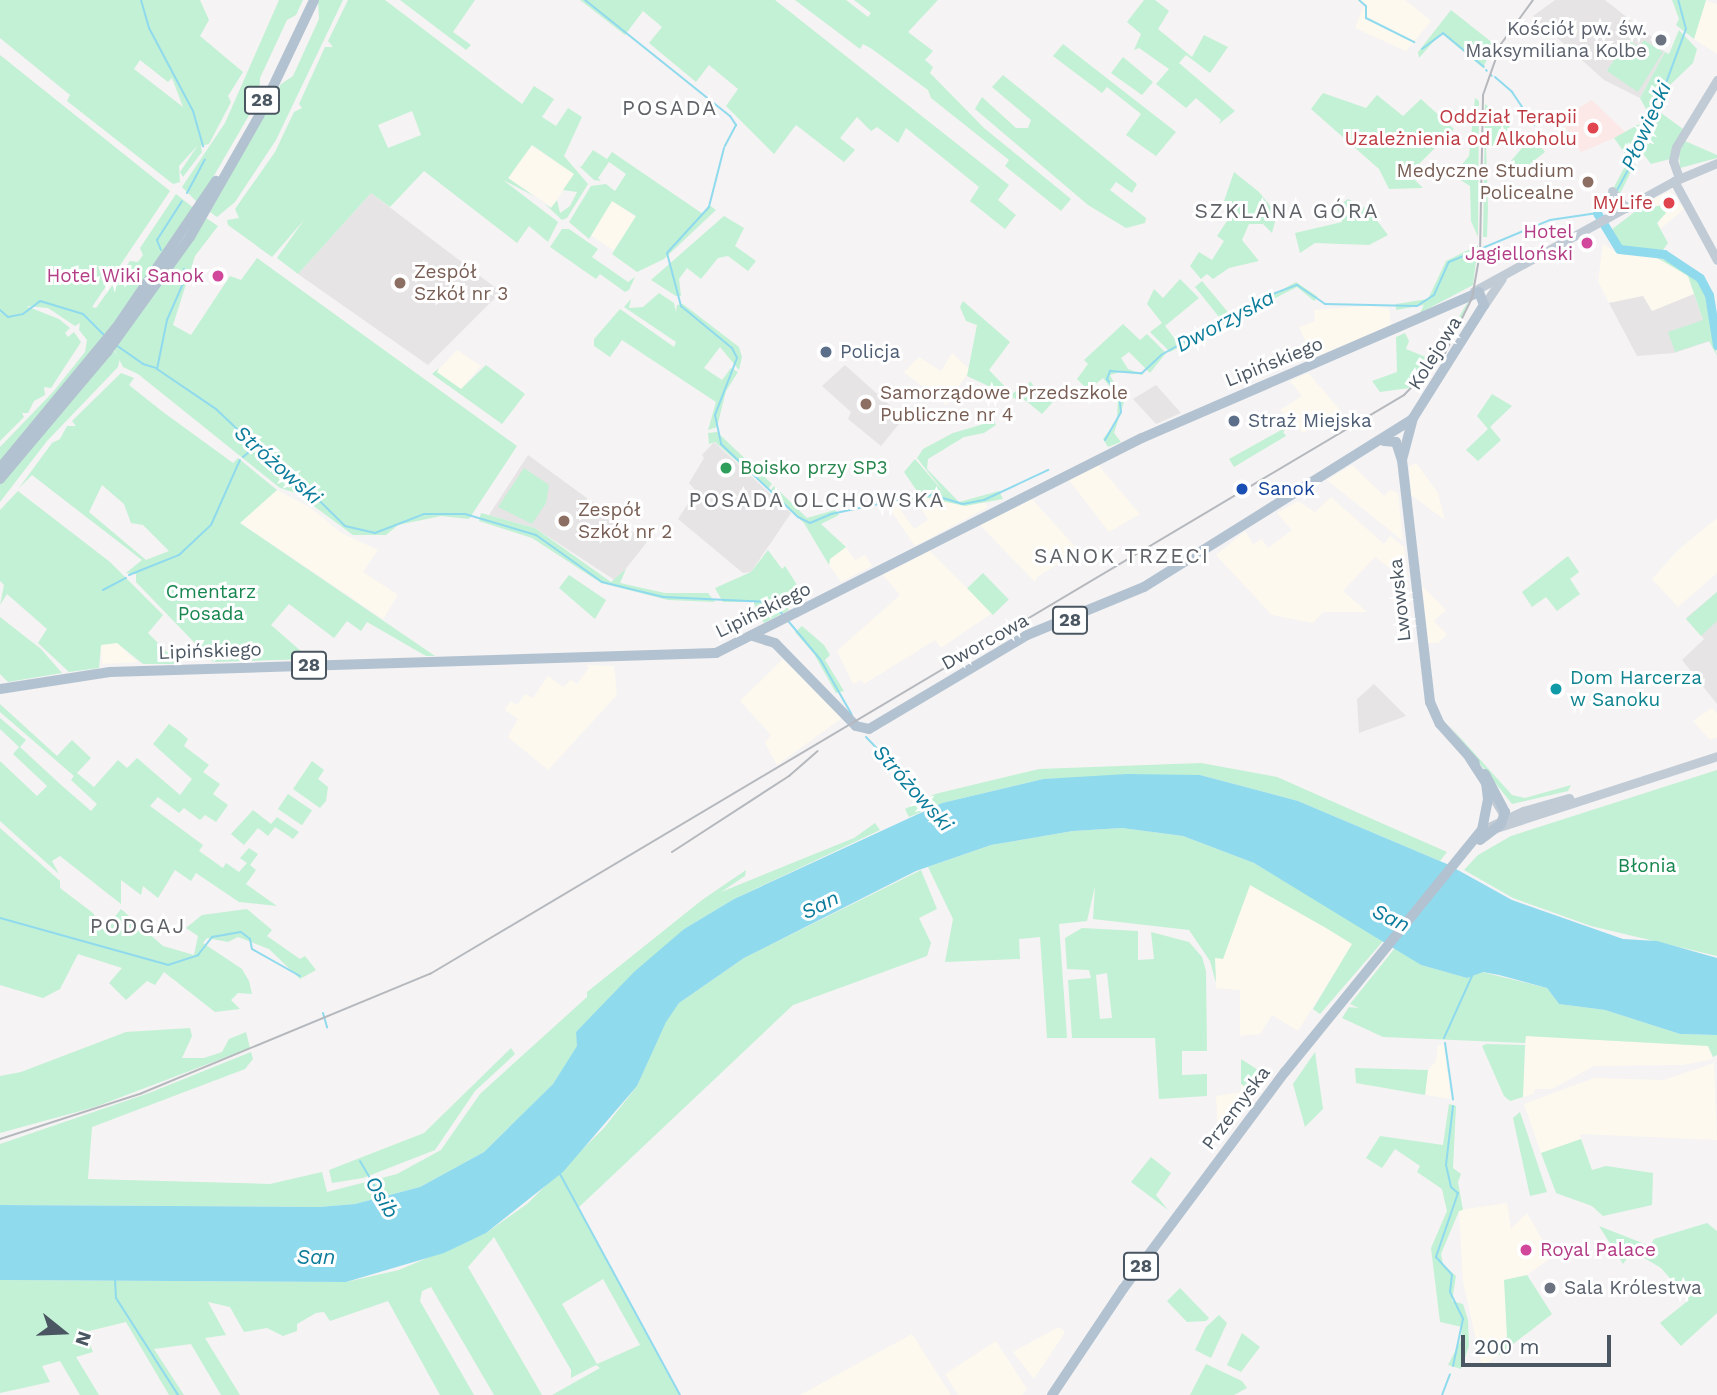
<!DOCTYPE html>
<meta charset="utf-8">
<style>
body{margin:0}
#map{position:relative;width:1717px;height:1395px;overflow:hidden;background:#f5f3f3;font-family:"Work Sans",sans-serif}
div>[style]{position:absolute}
[style*='--x']{left:calc(var(--x)*1px);top:calc(var(--y)*1px);width:calc(var(--w)*1px);rotate:calc(var(--a)*1deg)}
.commercial>*{inset:0;background:#fdf9ef;transform-origin:0 0}
.education>*{inset:0;background:#e6e4e5}
.medical>*{inset:0;background:#fce8e6}
.green>*{inset:0;background:#c3f1d5;transform-origin:0 0}
.water>*{inset:0;background:#90daee}
.stream>*{height:2px;margin:-1px;padding:0 1px;transform-origin:1px;border-radius:1px;background:#90daee}
.river>*{height:9px;margin:-4.5px;padding:0 4.5px;transform-origin:4.5px;border-radius:4.5px;background:#90daee}
.secondary>*{height:9px;margin:-4.5px;padding:0 4.5px;transform-origin:4.5px;border-radius:4.5px;background:#c1cbd6}
.primary>*{height:10px;margin:-5px;padding:0 5px;transform-origin:5px;border-radius:5px;background:#b3c2d1}
.rail>*{height:2px;margin:-1px;padding:0 1px;transform-origin:1px;border-radius:1px;background:#b5b8bd}
.dots>*{width:19px;height:19px;translate:-50% -50%;box-sizing:border-box;border:4px solid #fff;border-radius:50%}
span{translate:-50% -50%;white-space:nowrap;text-align:center;line-height:1.15;-webkit-text-stroke:6px #fff;paint-order:stroke}
.shield-label span{padding:2px 5px;background:#fff;border:2px solid;border-radius:5px;-webkit-text-stroke-width:0}
.shield-label{font-size:18px;color:#4a5661;font-weight:700}
.worship-label{font-size:19px;color:#5b616d}
.right{translate:-100% -50%;text-align:right}
.left{translate:0 -50%;text-align:left}
.health-label{font-size:19px;color:#be3a42}
.education-label{font-size:19px;color:#785e54}
.hotel-label{font-size:19px;color:#b23c85}
.service-label{font-size:19px;color:#4e5e75}
.street-label{font-size:19px;color:#4a5661}
.leisure-label{font-size:19px;color:#27864d}
.transit-label{font-size:19px;color:#164399}
.park-label{font-size:19px;color:#17864f}
.culture-label{font-size:19px;color:#0d838f}
.neighbourhood-label{font-size:21px;color:#5f6368;letter-spacing:2px}
.water-label{font-size:21px;color:#0c7c9b;font-style:italic}
.north{position:absolute;left:28px;top:1297px;width:70px;height:70px;-webkit-text-stroke:5px #fff;paint-order:stroke;rotate:108deg;font-size:19px;font-weight:700;line-height:28px;text-align:center;color:#4a5661}
.north::after{content:'';display:block;margin:auto;width:24px;height:32px;background:#4a5661;clip-path:polygon(50% 0,100% 100%,50% 72%,0 100%)}
.scale{position:absolute;left:1461px;top:1335px;width:150px;height:32px;box-sizing:border-box;border:4px solid #4a5661;border-top:0;padding-left:9px;font-size:21px;line-height:24px;white-space:nowrap;color:#4a5661;-webkit-text-stroke:5px #fff;paint-order:stroke}
</style>
<div id="map">
<div class="commercial">
<i style="clip-path:polygon(1356px 0,1405px 0,1431px 21px,1406px 51px,1355px 28px,1364px 6px)"></i>
<i style="clip-path:polygon(1706px 0,1717px 5px,1717px 54px,1694px 39px)"></i>
<i style="left:531px;top:145px;width:52px;height:40px;rotate:34deg"></i>
<i style="clip-path:polygon(1670px 191px,1684px 209px,1659px 230px,1658px 207px,1649px 201px)"></i>
<i style="left:612px;top:201px;width:29px;height:40px;rotate:34deg"></i>
<i style="clip-path:polygon(1603px 244px,1619px 254px,1654px 256px,1688px 276px,1694px 294px,1652px 312px,1643px 296px,1609px 303px,1598px 281px)"></i>
<i style="clip-path:polygon(1368px 306px,1389px 308px,1391px 325px,1313px 358px,1299px 327px,1315px 321px,1314px 310px)"></i>
<i style="clip-path:polygon(457px 350px,481px 366px,461px 389px,436px 372px)"></i>
<i style="clip-path:polygon(952px 353px,970px 370px,946px 405px,904px 372px,919px 357px,941px 371px)"></i>
<i style="clip-path:polygon(1308px 373px,1342px 412px,1303px 433px,1280px 410px,1302px 396px,1290px 381px)"></i>
<i style="clip-path:polygon(1416px 463px,1438px 493px,1445px 520px,1411px 495px,1409px 466px)"></i>
<i style="clip-path:polygon(1098px 465px,1140px 514px,1109px 532px,1069px 480px)"></i>
<i style="clip-path:polygon(1352px 465px,1384px 496px,1390px 490px,1398px 493px,1403px 541px,1327px 480px)"></i>
<i style="clip-path:polygon(277px 490px,311px 508px,340px 532px,378px 550px,363px 572px,398px 595px,383px 619px,239px 522px)"></i>
<i style="clip-path:polygon(1331px 497px,1384px 544px,1390px 536px,1404px 547px,1407px 581px,1375px 557px,1343px 591px,1367px 612px,1323px 612px,1313px 623px,1272px 615px,1216px 555px,1245px 531px,1253px 544px,1262px 539px,1268px 548px,1292px 530px,1277px 513px,1298px 501px,1315px 512px)"></i>
<i style="clip-path:polygon(928px 498px,965px 506px,984px 501px,988px 507px,915px 546px,887px 505px,895px 502px,914px 529px,928px 520px,916px 499px)"></i>
<i style="clip-path:polygon(1032px 499px,1079px 551px,1037px 577px,1035px 582px,980px 525px)"></i>
<i style="clip-path:polygon(1717px 518px,1717px 573px,1678px 607px,1652px 579px,1678px 550px)"></i>
<i style="clip-path:polygon(846px 547px,855px 560px,865px 555px,872px 566px,841px 582px,829px 565px,830px 559px)"></i>
<i style="clip-path:polygon(930px 551px,992px 613px,941px 648px,935px 640px,864px 684px,861px 680px,853px 684px,837px 651px,900px 595px,883px 575px)"></i>
<i style="clip-path:polygon(1422px 586px,1446px 610px,1434px 621px,1447px 634px,1438px 643px,1428px 643px)"></i>
<i style="clip-path:polygon(117px 643px,137px 662px,102px 664px,101px 644px)"></i>
<i style="clip-path:polygon(783px 659px,842px 718px,777px 765px,765px 743px,771px 735px,740px 701px)"></i>
<i style="clip-path:polygon(586px 665px,614px 666px,617px 695px,548px 770px,508px 737px,518px 719px,505px 710px,510px 701px,517px 705px,525px 694px,533px 698px,548px 676px,563px 687px,571px 680px,577px 684px,589px 668px)"></i>
<i style="clip-path:polygon(1712px 708px,1717px 713px,1717px 737px,1710px 740px,1693px 721px)"></i>
<i style="clip-path:polygon(1250px 885px,1353px 943px,1298px 1031px,1272px 1015px,1260px 1034px,1240px 1036px,1240px 990px,1216px 988px,1215px 957px,1223px 959px)"></i>
<i style="clip-path:polygon(1526px 1036px,1708px 1046px,1713px 1059px,1683px 1065px,1594px 1066px,1552px 1089px,1535px 1089px,1533px 1094px,1523px 1097px)"></i>
<i style="clip-path:polygon(1438px 1045px,1444px 1045px,1451px 1099px,1425px 1095px,1428px 1070px,1436px 1061px)"></i>
<i style="clip-path:polygon(1714px 1063px,1717px 1140px,1580px 1134px,1581px 1139px,1541px 1153px,1524px 1104px,1594px 1078px,1664px 1080px)"></i>
<i style="clip-path:polygon(1241px 1084px,1256px 1094px,1225px 1136px,1218px 1133px,1216px 1096px,1241px 1092px)"></i>
<i style="clip-path:polygon(1507px 1203px,1511px 1229px,1527px 1213px,1552px 1257px,1527px 1275px,1505px 1280px,1507px 1338px,1494px 1348px,1499px 1355px,1482px 1366px,1463px 1282px,1459px 1210px)"></i>
<i style="clip-path:polygon(1059px 1327px,1065px 1332px,1034px 1379px,1013px 1352px)"></i>
<i style="clip-path:polygon(912px 1334px,951px 1395px,800px 1395px)"></i>
<i style="clip-path:polygon(996px 1341px,1027px 1389px,1022px 1395px,958px 1395px,945px 1374px)"></i>
</div>
<div class="education">
<i style="clip-path:polygon(1555px 0,1605px 0,1652px 37px,1650px 40px,1665px 52px,1640px 98px,1604px 80px,1533px 16px)"></i>
<i style="clip-path:polygon(371px 193px,501px 292px,428px 365px,298px 274px)"></i>
<i style="clip-path:polygon(1694px 294px,1710px 341px,1674px 353px,1637px 356px,1609px 303px,1643px 296px,1652px 311px)"></i>
<i style="clip-path:polygon(845px 365px,904px 418px,881px 446px,848px 419px,851px 412px,822px 386px)"></i>
<i style="clip-path:polygon(1156px 385px,1181px 413px,1156px 424px,1133px 399px)"></i>
<i style="clip-path:polygon(714px 442px,791px 513px,751px 572px,743px 573px,678px 519px,696px 491px,689px 483px,704px 458px,702px 455px)"></i>
<i style="clip-path:polygon(528px 455px,647px 542px,616px 581px,535px 528px,489px 515px)"></i>
<i style="clip-path:polygon(1717px 592px,1717px 704px,1682px 660px,1704px 639px,1686px 618px)"></i>
<i style="clip-path:polygon(1374px 684px,1406px 716px,1359px 733px,1357px 699px)"></i>
</div>
<div class="medical">
<i style="clip-path:polygon(1592px 100px,1626px 133px,1581px 152px,1560px 119px)"></i>
</div>
<div class="green">
<i style="clip-path:polygon(evenodd,0 0,200px 0,209px 20px,200px 36px,243px 72px,228px 96px,231px 102px,209px 144px,201px 146px,202px 152px,183px 177px,180px 172px,198px 145px,179px 166px,180px 182px,173px 184px,67px 101px,70px 95px,0 38px,0 0,140px 60px,168px 82px,172px 78px,183px 107px,134px 69px,140px 60px)"></i>
<i style="clip-path:polygon(279px 0,303px 0,296px 15px,287px 20px,260px 78px,259px 98px,198px 203px,182px 187px,225px 123px)"></i>
<i style="clip-path:polygon(318px 0,343px 0,276px 140px,235px 202px,217px 217px,210px 212px,281px 84px,293px 76px,319px 19px)"></i>
<i style="clip-path:polygon(evenodd,348px 0,385px 0,522px 104px,534px 86px,554px 99px,542px 117px,556px 126px,568px 108px,582px 117px,564px 156px,588px 184px,567px 218px,562px 220px,545px 204px,551px 208px,557px 200px,560px 213px,570px 206px,577px 192px,563px 190px,574px 174px,532px 145px,508px 178px,534px 196px,503px 180px,558px 222px,548px 242px,529px 226px,517px 243px,424px 171px,390px 207px,371px 193px,298px 274px,277px 258px,304px 220px,272px 257px,228px 225px,227px 220px,239px 218px,235px 209px,275px 152px,294px 112px,302px 108px,299px 104px,325px 47px,333px 47px,328px 41px,348px 0,412px 111px,421px 135px,388px 148px,378px 125px,412px 111px)"></i>
<i style="clip-path:polygon(400px 0,475px 0,453px 32px,471px 45px,466px 50px)"></i>
<i style="clip-path:polygon(580px 0,775px 0,1009px 185px,998px 200px,1016px 215px,1005px 229px,970px 201px,979px 187px,906px 128px,898px 143px,877px 127px,871px 131px,857px 117px,840px 138px,855px 150px,844px 162px,796px 125px,774px 154px,726px 106px,738px 89px,709px 65px,696px 82px,649px 43px,662px 27px,643px 11px,625px 35px)"></i>
<i style="clip-path:polygon(795px 0,846px 0,868px 17px,871px 13px,854px 0,938px 0,908px 32px,933px 51px,925px 60px,933px 67px,930px 73px,984px 128px,1071px 199px,1061px 211px,1005px 166px,1009px 160px,931px 98px,928px 90px,872px 49px,863px 44px,860px 49px)"></i>
<i style="clip-path:polygon(1144px 0,1155px 0,1169px 11px,1158px 29px,1192px 57px,1204px 35px,1228px 47px,1210px 73px,1186px 55px,1179px 63px,1235px 111px,1219px 124px,1221px 120px,1196px 98px,1186px 108px,1156px 84px,1169px 69px,1139px 48px,1134px 50px,1141px 34px,1127px 22px)"></i>
<i style="clip-path:polygon(1672px 0,1706px 0,1694px 39px,1676px 25px,1679px 19px)"></i>
<i style="clip-path:polygon(1451px 10px,1494px 44px,1483px 68px,1441px 33px,1419px 58px,1418px 52px)"></i>
<i style="clip-path:polygon(1679px 30px,1697px 49px,1693px 63px,1669px 86px,1657px 110px,1683px 129px,1670px 159px,1651px 164px,1641px 151px,1620px 194px,1614px 187px,1629px 159px,1614px 138px,1643px 122px,1646px 109px,1640px 98px,1665px 52px,1669px 54px)"></i>
<i style="clip-path:polygon(1627px 39px,1639px 47px,1644px 40px,1663px 52px,1638px 92px,1607px 71px)"></i>
<i style="clip-path:polygon(1063px 44px,1176px 132px,1156px 156px,1126px 135px,1141px 114px,1107px 87px,1102px 93px,1053px 56px)"></i>
<i style="clip-path:polygon(0 55px,170px 191px,92px 307px,96px 308px,130px 261px,138px 262px,143px 255px,140px 248px,176px 194px,195px 209px,141px 290px,0 464px,0 447px,53px 392px,85px 352px,87px 340px,79px 330px,80px 323px,75px 326px,48px 308px,26px 306px,59px 319px,70px 328px,65px 333px,68px 337px,74px 332px,81px 342px,51px 388px,44px 387px,45px 395px,34px 401px,28px 413px,22px 413px,24px 417px,0 441px)"></i>
<i style="clip-path:polygon(1123px 57px,1153px 82px,1142px 95px,1111px 73px)"></i>
<i style="clip-path:polygon(1003px 75px,1137px 184px,1132px 193px,1116px 182px,1110px 190px,1146px 218px,1145px 223px,1126px 228px,1088px 205px,975px 109px,982px 97px,1016px 128px,1028px 128px,1031px 120px,992px 87px)"></i>
<i style="clip-path:polygon(1323px 93px,1366px 108px,1377px 95px,1403px 116px,1421px 99px,1454px 129px,1409px 174px,1423px 188px,1389px 189px,1379px 169px,1311px 109px)"></i>
<i style="clip-path:polygon(1475px 98px,1479px 101px,1478px 237px,1471px 221px,1470px 186px,1453px 175px,1469px 156px)"></i>
<i style="clip-path:polygon(1485px 104px,1512px 123px,1495px 148px,1486px 142px,1488px 209px,1487px 237px,1483px 237px)"></i>
<i style="clip-path:polygon(1532px 136px,1545px 152px,1522px 170px,1511px 161px)"></i>
<i style="clip-path:polygon(1685px 141px,1717px 155px,1717px 158px,1680px 168px,1679px 152px)"></i>
<i style="clip-path:polygon(593px 150px,607px 159px,612px 152px,703px 214px,709px 205px,716px 210px,664px 259px,637px 272px,612px 254px,636px 216px,612px 201px,589px 239px,569px 222px,591px 186px,606px 184px,615px 191px,626px 174px,609px 162px,598px 178px,601px 181px,594px 180px,578px 165px,581px 167px)"></i>
<i style="clip-path:polygon(1234px 172px,1259px 192px,1277px 214px,1272px 233px,1263px 224px,1249px 224px,1242px 240px,1259px 261px,1229px 268px,1213px 279px,1207px 274px,1201px 279px,1190px 266px,1199px 252px,1212px 260px,1224px 241px,1217px 236px,1233px 212px,1224px 201px)"></i>
<i style="clip-path:polygon(1348px 199px,1369px 210px,1388px 235px,1369px 245px,1315px 243px,1300px 253px,1295px 233px,1342px 222px,1337px 207px)"></i>
<i style="clip-path:polygon(1649px 201px,1652px 207px,1662px 205px,1666px 213px,1657px 223px,1668px 243px,1663px 250px,1629px 249px,1616px 242px,1611px 230px)"></i>
<i style="clip-path:polygon(724px 216px,744px 228px,735px 246px,756px 261px,748px 271px,728px 256px,718px 258px,701px 279px,687px 268px,679px 279px,681px 296px,676px 296px,651px 280px)"></i>
<i style="clip-path:polygon(206px 218px,218px 226px,195px 256px,173px 325px,191px 335px,230px 276px,241px 280px,257px 258px,517px 446px,469px 519px,441px 516px,398px 525px,386px 535px,353px 535px,296px 493px,280px 488px,138px 374px,123px 367px,114px 349px)"></i>
<i style="clip-path:polygon(562px 229px,569px 229px,598px 249px,592px 257px,628px 282px,635px 277px,629px 290px,625px 292px,600px 274px,596px 279px,550px 247px)"></i>
<i style="clip-path:polygon(1478px 245px,1473px 285px,1420px 313px,1424px 305px,1396px 310px,1396px 304px,1428px 299px,1446px 261px)"></i>
<i style="clip-path:polygon(1654px 256px,1678px 265px,1703px 286px,1717px 356px,1709px 341px,1675px 352px,1668px 332px,1703px 320px,1688px 276px)"></i>
<i style="clip-path:polygon(1180px 279px,1199px 298px,1165px 326px,1178px 343px,1223px 322px,1195px 287px,1202px 281px,1232px 317px,1296px 282px,1318px 297px,1314px 301px,1297px 287px,1170px 352px,1150px 332px,1162px 323px,1147px 304px,1154px 289px,1163px 298px)"></i>
<i style="clip-path:polygon(659px 293px,674px 303px,676px 312px,677px 305px,683px 304px,739px 347px,742px 357px,739px 370px,720px 347px,704px 368px,722px 380px,731px 368px,738px 372px,726px 391px,717px 427px,708px 430px,716px 402px,622px 340px,610px 357px,594px 346px,594px 339px,620px 309px,674px 347px,676px 342px,624px 307px,631px 299px,629px 308px,643px 307px)"></i>
<i style="clip-path:polygon(1469px 300px,1459px 326px,1431px 367px,1409px 388px,1380px 392px,1372px 381px,1397px 372px,1396px 337px,1405px 333px,1409px 341px,1406px 349px,1433px 360px)"></i>
<i style="clip-path:polygon(963px 301px,1010px 342px,989px 370px,1012px 394px,1022px 387px,1016px 399px,967px 376px,977px 325px,966px 321px,960px 307px)"></i>
<i style="clip-path:polygon(1123px 324px,1140px 340px,1147px 334px,1166px 353px,1150px 373px,1129px 352px,1121px 358px,1128px 369px,1144px 375px,1120px 372px,1110px 375px,1124px 402px,1114px 433px,1121px 442px,1108px 447px,1103px 439px,1117px 420px,1118px 397px,1103px 378px,1088px 390px,1077px 379px,1088px 364px,1084px 360px)"></i>
<i style="clip-path:polygon(113px 350px,120px 358px,118px 367px,47px 441px,0 502px,0 484px)"></i>
<i style="clip-path:polygon(486px 365px,525px 394px,502px 424px,432px 374px,439px 368px,437px 372px,461px 389px)"></i>
<i style="clip-path:polygon(evenodd,121px 373px,134px 378px,129px 385px,163px 412px,233px 463px,238px 458px,277px 490px,240px 523px,435px 656px,426px 656px,367px 622px,361px 631px,347px 621px,334px 638px,289px 604px,271px 625px,310px 659px,213px 662px,136px 582px,136px 574px,126px 573px,142px 560px,32px 475px,19px 488px,52px 443px,60px 439px,67px 426px,76px 426px,72px 421px,121px 373px,102px 485px,124px 504px,131px 523px,143px 525px,169px 551px,146px 560px,89px 512px,102px 485px)"></i>
<i style="clip-path:polygon(1030px 381px,1040px 395px,1056px 387px,1061px 393px,1042px 414px,1025px 400px,1020px 402px)"></i>
<i style="clip-path:polygon(1492px 394px,1512px 406px,1490px 427px,1501px 440px,1478px 461px,1466px 450px,1488px 429px,1477px 416px)"></i>
<i style="clip-path:polygon(994px 421px,996px 425px,984px 433px,964px 437px,928px 459px,927px 469px,959px 502px,999px 491px,1003px 499px,965px 506px,928px 498px,885px 502px,919px 494px,904px 472px,915px 459px,946px 495px,917px 458px,923px 449px,953px 433px)"></i>
<i style="clip-path:polygon(1290px 425px,1283px 432px,1286px 436px,1234px 467px,1229px 459px)"></i>
<i style="clip-path:polygon(717px 432px,772px 484px,768px 489px,715px 442px,709px 444px,708px 433px)"></i>
<i style="clip-path:polygon(524px 468px,549px 485px,546px 503px,532px 524px,498px 507px)"></i>
<i style="clip-path:polygon(774px 486px,807px 518px,835px 510px,839px 515px,821px 524px,846px 547px,830px 559px,829px 565px,804px 523px,770px 491px)"></i>
<i style="clip-path:polygon(18px 491px,110px 562px,163px 615px,148px 633px,179px 664px,143px 664px,117px 643px,101px 645px,99px 668px,69px 672px,38px 643px,47px 629px,7px 594px,0 605px,4px 585px,0 581px,0 510px)"></i>
<i style="clip-path:polygon(481px 513px,535px 528px,611px 582px,626px 569px,620px 583px,665px 593px,708px 593px,715px 602px,668px 600px,601px 583px,532px 538px,479px 521px)"></i>
<i style="clip-path:polygon(768px 550px,782px 569px,785px 566px,799px 588px,780px 597px,789px 610px,764px 623px,753px 602px,723px 602px,715px 588px,751px 572px)"></i>
<i style="clip-path:polygon(1568px 556px,1579px 572px,1570px 579px,1580px 594px,1557px 611px,1546px 597px,1532px 607px,1522px 592px)"></i>
<i style="left:983px;top:573px;width:37px;height:22px;rotate:46deg"></i>
<i style="clip-path:polygon(569px 575px,606px 600px,595px 619px,559px 588px)"></i>
<i style="clip-path:polygon(1717px 592px,1717px 621px,1701px 636px,1686px 619px)"></i>
<i style="clip-path:polygon(0 617px,41px 649px,62px 673px,8px 682px,0 674px)"></i>
<i style="clip-path:polygon(802px 626px,824px 645px,830px 655px,825px 660px,844px 691px,836px 693px,814px 654px,795px 632px)"></i>
<i style="clip-path:polygon(0 704px,57px 756px,72px 740px,91px 758px,77px 773px,94px 787px,118px 760px,127px 768px,137px 758px,180px 795px,192px 779px,153px 744px,169px 724px,179px 731px,188px 739px,184px 746px,209px 765px,203px 772px,220px 784px,213px 794px,228px 805px,216px 822px,205px 815px,200px 820px,184px 808px,179px 813px,158px 797px,150px 806px,203px 845px,199px 851px,223px 868px,226px 863px,239px 872px,247px 863px,240px 858px,249px 848px,258px 854px,250px 865px,256px 870px,246px 884px,277px 906px,239px 902px,196px 873px,191px 881px,175px 870px,158px 898px,143px 886px,141px 895px,121px 880px,121px 904px,60px 856px,52px 861px,59px 874px,0 821px,0 761px,37px 796px,47px 786px,13px 754px,19px 747px,0 729px,0 718px,26px 740px,20px 747px,60px 784px,91px 811px,97px 804px,71px 780px,74px 776px,0 712px)"></i>
<i style="clip-path:polygon(1449px 725px,1512px 795px,1525px 798px,1571px 785px,1568px 791px,1512px 804px)"></i>
<i style="clip-path:polygon(312px 761px,324px 770px,318px 779px,328px 787px,326px 801px,320px 808px,293px 789px)"></i>
<i style="clip-path:polygon(1201px 763px,1277px 777px,1447px 852px,1440px 861px,1298px 801px,1200px 775px,1043px 779px,942px 803px,909px 817px,905px 809px,935px 794px,1039px 769px)"></i>
<i style="clip-path:polygon(1717px 770px,1717px 956px,1591px 926px,1513px 898px,1464px 870px,1478px 855px,1511px 836px)"></i>
<i style="left:288px;top:794px;width:29px;height:18px;rotate:34deg"></i>
<i style="clip-path:polygon(253px 810px,271px 824px,277px 817px,299px 832px,293px 839px,275px 827px,268px 836px,258px 828px,244px 845px,231px 834px)"></i>
<i style="clip-path:polygon(875px 823px,880px 830px,734px 899px,684px 929px,576px 1032px,578px 1046px,553px 1084px,531px 1106px,484px 1152px,420px 1187px,355px 1204px,319px 1207px,0 1205px,0 1144px,149px 1093px,251px 1052px,253px 1059px,245px 1069px,92px 1127px,88px 1179px,270px 1184px,322px 1172px,327px 1192px,397px 1174px,441px 1150px,480px 1094px,587px 997px,587px 992px,702px 900px,746px 870px,745px 876px,721px 892px,854px 838px)"></i>
<i style="clip-path:polygon(0 828px,60px 881px,60px 888px,93px 913px,104px 930px,121px 909px,163px 946px,194px 955px,198px 936px,186px 928px,202px 915px,247px 909px,272px 930px,267px 936px,300px 959px,305px 956px,316px 970px,300px 979px,269px 949px,238px 937px,228px 942px,207px 938px,203px 943px,242px 969px,249px 981px,252px 994px,238px 993px,231px 1000px,240px 1009px,215px 1012px,164px 972px,155px 985px,147px 981px,126px 1000px,109px 983px,122px 968px,78px 954px,60px 989px,43px 998px,0 985px)"></i>
<i style="clip-path:polygon(1122px 828px,1183px 836px,1254px 863px,1384px 940px,1320px 1014px,1313px 1009px,1352px 944px,1326px 928px,1250px 885px,1223px 959px,1215px 958px,1216px 983px,1210px 961px,1189px 930px,1093px 919px,1095px 886px,1087px 921px,1059px 924px,1067px 1038px,1047px 1038px,1040px 937px,1019px 939px,1020px 959px,945px 962px,953px 919px,928px 867px,991px 845px,1073px 831px)"></i>
<i style="clip-path:polygon(evenodd,921px 870px,937px 909px,919px 918px,931px 943px,927px 956px,793px 1005px,578px 1208px,679px 1395px,552px 1395px,600px 1368px,596px 1365px,571px 1378px,571px 1370px,494px 1237px,468px 1267px,542px 1395px,494px 1395px,431px 1287px,422px 1291px,420px 1301px,474px 1395px,440px 1395px,388px 1301px,330px 1321px,324px 1312px,316px 1313px,297px 1324px,297px 1331px,283px 1336px,267px 1328px,244px 1332px,230px 1307px,208px 1302px,226px 1335px,205px 1338px,240px 1395px,221px 1395px,191px 1344px,154px 1349px,184px 1395px,169px 1395px,126px 1322px,85px 1332px,93px 1352px,76px 1357px,99px 1395px,80px 1395px,60px 1361px,42px 1366px,50px 1382px,0 1393px,0 1280px,346px 1282px,399px 1270px,486px 1233px,527px 1204px,604px 1128px,637px 1086px,665px 1022px,679px 1003px,744px 958px,921px 870px,603px 1279px,640px 1345px,597px 1364px,562px 1304px,603px 1279px)"></i>
<i style="clip-path:polygon(evenodd,1082px 928px,1138px 931px,1138px 960px,1154px 959px,1151px 932px,1189px 942px,1202px 957px,1206px 971px,1207px 1051px,1182px 1051px,1182px 1075px,1207px 1074px,1207px 1096px,1159px 1099px,1155px 1038px,1072px 1038px,1068px 980px,1091px 978px,1089px 970px,1067px 969px,1065px 938px,1082px 928px,1107px 973px,1112px 1018px,1100px 1019px,1096px 975px,1107px 973px)"></i>
<i style="clip-path:polygon(1395px 948px,1421px 965px,1467px 978px,1482px 972px,1547px 988px,1559px 1004px,1605px 1010px,1680px 1034px,1717px 1035px,1717px 1055px,1713px 1057px,1708px 1046px,1526px 1036px,1525px 1043px,1383px 1037px,1342px 1018px,1349px 1007px,1359px 1008px,1350px 1004px)"></i>
<i style="clip-path:polygon(190px 1028px,192px 1036px,182px 1058px,204px 1058px,222px 1052px,229px 1039px,246px 1032px,250px 1048px,95px 1107px,0 1133px,0 1076px,21px 1072px,126px 1032px)"></i>
<i style="clip-path:polygon(1486px 1044px,1525px 1045px,1523px 1097px,1510px 1101px,1504px 1096px,1482px 1046px)"></i>
<i style="clip-path:polygon(511px 1048px,515px 1054px,475px 1091px,435px 1150px,363px 1178px,332px 1183px,329px 1170px,424px 1133px)"></i>
<i style="clip-path:polygon(1315px 1052px,1323px 1109px,1305px 1127px,1293px 1084px)"></i>
<i style="clip-path:polygon(1241px 1059px,1269px 1077px,1256px 1094px,1241px 1084px)"></i>
<i style="clip-path:polygon(1355px 1068px,1428px 1070px,1425px 1095px,1356px 1083px)"></i>
<i style="clip-path:polygon(1449px 1104px,1456px 1106px,1453px 1168px,1461px 1174px,1458px 1182px,1463px 1210px,1459px 1211px,1441px 1254px,1443px 1264px,1456px 1276px,1452px 1301px,1463px 1304px,1468px 1320px,1469px 1346px,1461px 1369px,1448px 1365px,1461px 1340px,1462px 1327px,1440px 1322px,1431px 1248px,1447px 1211px,1442px 1189px,1417px 1172px,1420px 1166px,1395px 1149px,1382px 1168px,1366px 1158px,1380px 1136px,1443px 1145px)"></i>
<i style="clip-path:polygon(1520px 1112px,1547px 1192px,1530px 1196px,1513px 1118px)"></i>
<i style="clip-path:polygon(1581px 1139px,1592px 1170px,1606px 1166px,1653px 1173px,1652px 1205px,1603px 1216px,1592px 1206px,1556px 1193px,1541px 1153px)"></i>
<i style="clip-path:polygon(1151px 1157px,1171px 1173px,1156px 1195px,1168px 1210px,1131px 1182px)"></i>
<i style="clip-path:polygon(1707px 1223px,1717px 1231px,1717px 1313px,1681px 1346px,1660px 1323px,1689px 1300px,1661px 1268px,1641px 1256px,1628px 1257px,1623px 1264px,1599px 1226px,1650px 1246px,1654px 1239px)"></i>
<i style="clip-path:polygon(1527px 1275px,1552px 1314px,1499px 1355px,1494px 1348px,1507px 1337px,1504px 1280px)"></i>
<i style="clip-path:polygon(1180px 1288px,1209px 1318px,1206px 1321px,1187px 1322px,1167px 1301px)"></i>
<i style="clip-path:polygon(1219px 1315px,1227px 1323px,1211px 1358px,1195px 1350px,1206px 1327px)"></i>
<i style="clip-path:polygon(1242px 1333px,1260px 1347px,1241px 1372px,1227px 1365px)"></i>
<i style="clip-path:polygon(1206px 1364px,1242px 1381px,1247px 1388px,1234px 1395px,1190px 1395px)"></i>
</div>
<div class="water">
<i style="clip-path:polygon(1127px 774px,1200px 775px,1298px 801px,1447px 864px,1512px 900px,1623px 939px,1657px 941px,1717px 958px,1717px 1035px,1680px 1034px,1605px 1010px,1559px 1004px,1547px 988px,1499px 975px,1483px 972px,1467px 978px,1421px 965px,1254px 863px,1183px 836px,1122px 828px,1073px 831px,991px 845px,916px 871px,744px 958px,679px 1003px,666px 1022px,637px 1086px,563px 1172px,486px 1233px,444px 1253px,346px 1282px,0 1280px,0 1205px,319px 1207px,355px 1204px,420px 1187px,484px 1152px,553px 1084px,577px 1046px,576px 1032px,634px 972px,684px 929px,734px 899px,942px 803px,1043px 779px)"></i>
</div>
<div class="stream">
<i style="--x:141;--y:0;--w:29;--a:74"></i>
<i style="--x:149;--y:28;--w:94;--a:62.1"></i>
<i style="--x:193;--y:111;--w:37;--a:74"></i>
<i style="--x:585;--y:0;--w:186;--a:38.7"></i>
<i style="--x:730;--y:116;--w:11;--a:56"></i>
<i style="--x:736;--y:125;--w:24;--a:118"></i>
<i style="--x:1359;--y:0;--w:9;--a:41"></i>
<i style="--x:1366;--y:6;--w:12;--a:90"></i>
<i style="--x:1366;--y:18;--w:54;--a:26.6"></i>
<i style="--x:1422;--y:49;--w:26;--a:-37"></i>
<i style="--x:1443;--y:33;--w:53;--a:39.7"></i>
<i style="--x:1486;--y:70;--w:1;--a:45"></i>
<i style="--x:1491;--y:75;--w:1;--a:45"></i>
<i style="--x:1495;--y:77;--w:23;--a:41"></i>
<i style="--x:1512;--y:92;--w:40;--a:56"></i>
<i style="--x:724;--y:148;--w:61;--a:104.3"></i>
<i style="--x:709;--y:207;--w:62;--a:132.4"></i>
<i style="--x:667;--y:253;--w:55;--a:75.2"></i>
<i style="--x:681;--y:306;--w:66;--a:39.5"></i>
<i style="--x:732;--y:348;--w:11;--a:63"></i>
<i style="--x:737;--y:358;--w:61;--a:111.1"></i>
<i style="--x:715;--y:415;--w:30;--a:78"></i>
<i style="--x:721;--y:444;--w:106;--a:43.5"></i>
<i style="--x:798;--y:517;--w:13;--a:27"></i>
<i style="--x:810;--y:523;--w:23;--a:-23"></i>
<i style="--x:831;--y:514;--w:83;--a:-11.9"></i>
<i style="--x:912;--y:497;--w:21;--a:-5"></i>
<i style="--x:933;--y:495;--w:31;--a:17"></i>
<i style="--x:963;--y:504;--w:21;--a:-11"></i>
<i style="--x:984;--y:500;--w:71;--a:-25.1"></i>
<i style="--x:1616;--y:192;--w:63;--a:-61.4"></i>
<i style="--x:1646;--y:137;--w:115;--a:-69.7"></i>
<i style="--x:1686;--y:29;--w:30;--a:-105"></i>
<i style="--x:187;--y:193;--w:38;--a:-62"></i>
<i style="--x:161;--y:250;--w:11;--a:-112"></i>
<i style="--x:157;--y:240;--w:46;--a:-57.3"></i>
<i style="--x:184;--y:269;--w:10;--a:84"></i>
<i style="--x:185;--y:279;--w:45;--a:113.7"></i>
<i style="--x:167;--y:320;--w:50;--a:101.5"></i>
<i style="--x:157;--y:369;--w:71;--a:34.1"></i>
<i style="--x:216;--y:409;--w:64;--a:43.7"></i>
<i style="--x:262;--y:453;--w:8;--a:-7"></i>
<i style="--x:270;--y:452;--w:105;--a:44.6"></i>
<i style="--x:345;--y:526;--w:31;--a:13"></i>
<i style="--x:375;--y:533;--w:53;--a:-21.2"></i>
<i style="--x:424;--y:514;--w:41;--a:0"></i>
<i style="--x:465;--y:514;--w:74;--a:16.5"></i>
<i style="--x:536;--y:535;--w:81;--a:35.5"></i>
<i style="--x:602;--y:582;--w:63;--a:13.8"></i>
<i style="--x:663;--y:597;--w:108;--a:2.7"></i>
<i style="--x:771;--y:602;--w:18;--a:47"></i>
<i style="--x:0;--y:310;--w:11;--a:41"></i>
<i style="--x:8;--y:317;--w:15;--a:-11"></i>
<i style="--x:23;--y:314;--w:21;--a:-37"></i>
<i style="--x:40;--y:301;--w:45;--a:16.8"></i>
<i style="--x:83;--y:314;--w:30;--a:45"></i>
<i style="--x:116;--y:345;--w:33;--a:35"></i>
<i style="--x:143;--y:364;--w:14;--a:17"></i>
<i style="--x:1105;--y:440;--w:32;--a:-60"></i>
<i style="--x:1121;--y:412;--w:17;--a:-97"></i>
<i style="--x:1119;--y:395;--w:20;--a:-127"></i>
<i style="--x:1107;--y:379;--w:9;--a:-69"></i>
<i style="--x:1110;--y:371;--w:32;--a:4"></i>
<i style="--x:1142;--y:373;--w:26;--a:-43"></i>
<i style="--x:1161;--y:355;--w:114;--a:-29.5"></i>
<i style="--x:1260;--y:299;--w:40;--a:-21"></i>
<i style="--x:1297;--y:285;--w:34;--a:34"></i>
<i style="--x:1325;--y:304;--w:92;--a:1.2"></i>
<i style="--x:1417;--y:306;--w:20;--a:-33"></i>
<i style="--x:1434;--y:295;--w:36;--a:-66"></i>
<i style="--x:1449;--y:262;--w:109;--a:-22.6"></i>
<i style="--x:1550;--y:220;--w:48;--a:-8.5"></i>
<i style="--x:1597;--y:213;--w:9;--a:-77"></i>
<i style="--x:1599;--y:204;--w:16;--a:-35"></i>
<i style="--x:243;--y:457;--w:16;--a:-40"></i>
<i style="--x:129;--y:575;--w:54;--a:-21.8"></i>
<i style="--x:179;--y:555;--w:44;--a:-43.2"></i>
<i style="--x:211;--y:525;--w:71;--a:-66"></i>
<i style="--x:103;--y:590;--w:26;--a:-28"></i>
<i style="--x:789;--y:622;--w:48;--a:50"></i>
<i style="--x:820;--y:659;--w:64;--a:60.3"></i>
<i style="--x:866;--y:737;--w:97;--a:46.3"></i>
<i style="--x:0;--y:918;--w:174;--a:15.6"></i>
<i style="--x:168;--y:965;--w:32;--a:-18"></i>
<i style="--x:198;--y:955;--w:23;--a:-52"></i>
<i style="--x:212;--y:937;--w:29;--a:-10"></i>
<i style="--x:241;--y:932;--w:11;--a:38"></i>
<i style="--x:250;--y:939;--w:10;--a:79"></i>
<i style="--x:252;--y:949;--w:55;--a:29.4"></i>
<i style="--x:323;--y:1013;--w:15;--a:74"></i>
<i style="--x:1444;--y:1038;--w:68;--a:-65.7"></i>
<i style="--x:1445;--y:1043;--w:57;--a:81.9"></i>
<i style="--x:1453;--y:1106;--w:59;--a:96.8"></i>
<i style="--x:1446;--y:1165;--w:23;--a:77"></i>
<i style="--x:1451;--y:1187;--w:9;--a:41"></i>
<i style="--x:1458;--y:1193;--w:68;--a:109"></i>
<i style="--x:1436;--y:1257;--w:24;--a:48"></i>
<i style="--x:1452;--y:1275;--w:17;--a:97"></i>
<i style="--x:1450;--y:1292;--w:30;--a:64"></i>
<i style="--x:1463;--y:1319;--w:48;--a:102"></i>
<i style="--x:360;--y:1161;--w:42;--a:59.7"></i>
<i style="--x:560;--y:1174;--w:251;--a:61.5"></i>
<i style="--x:115;--y:1279;--w:19;--a:87"></i>
<i style="--x:116;--y:1298;--w:115;--a:57.4"></i>
<i style="--x:1442;--y:1395;--w:22;--a:-69"></i>
</div>
<div class="river">
<i style="--x:1597;--y:213;--w:42;--a:58.6"></i>
<i style="--x:1619;--y:249;--w:45;--a:6.3"></i>
<i style="--x:1664;--y:254;--w:43;--a:33.7"></i>
<i style="--x:1700;--y:278;--w:19;--a:62"></i>
<i style="--x:1709;--y:295;--w:51;--a:80.9"></i>
</div>
<div class="secondary">
<i style="--x:1679;--y:178;--w:18;--a:-109"></i>
<i style="--x:1673;--y:161;--w:14;--a:-78"></i>
<i style="--x:1676;--y:147;--w:79;--a:-58.5"></i>
<i style="--x:1674;--y:181;--w:90;--a:61.4"></i>
<i style="--x:1612;--y:191;--w:22;--a:51"></i>
<i style="--x:1474;--y:291;--w:228;--a:-28.8"></i>
<i style="--x:1674;--y:181;--w:47;--a:-22.7"></i>
<i style="--x:1484;--y:305;--w:32;--a:-56"></i>
<i style="--x:1489;--y:791;--w:34;--a:58"></i>
<i style="--x:1496;--y:828;--w:232;--a:-18"></i>
<i style="--x:1482;--y:830;--w:45;--a:-24.9"></i>
<i style="--x:1523;--y:811;--w:48;--a:-15.8"></i>
</div>
<div class="primary">
<i style="--x:1384;--y:441;--w:12;--a:5"></i>
<i style="--x:1396;--y:442;--w:19;--a:72"></i>
<i style="--x:1402;--y:460;--w:244;--a:83.4"></i>
<i style="--x:1430;--y:702;--w:24;--a:66"></i>
<i style="--x:1440;--y:724;--w:52;--a:48.1"></i>
<i style="--x:0;--y:468;--w:182;--a:-50.4"></i>
<i style="--x:116;--y:328;--w:178;--a:-55.8"></i>
<i style="--x:0;--y:479;--w:166;--a:-49.9"></i>
<i style="--x:107;--y:352;--w:142;--a:-54.2"></i>
<i style="--x:190;--y:237;--w:139;--a:-60.3"></i>
<i style="--x:259;--y:116;--w:128;--a:-64.6"></i>
<i style="--x:753;--y:636;--w:23;--a:18"></i>
<i style="--x:775;--y:643;--w:116;--a:45.7"></i>
<i style="--x:856;--y:726;--w:13;--a:13"></i>
<i style="--x:869;--y:729;--w:184;--a:-30.7"></i>
<i style="--x:1027;--y:635;--w:126;--a:-22.3"></i>
<i style="--x:1144;--y:587;--w:315;--a:-32"></i>
<i style="--x:0;--y:689;--w:111;--a:-8.8"></i>
<i style="--x:110;--y:672;--w:606;--a:-1.8"></i>
<i style="--x:716;--y:653;--w:477;--a:-26.8"></i>
<i style="--x:1142;--y:438;--w:367;--a:-23.4"></i>
<i style="--x:1479;--y:292;--w:14;--a:69"></i>
<i style="--x:1484;--y:305;--w:133;--a:122.1"></i>
<i style="--x:1413;--y:418;--w:43;--a:104.7"></i>
<i style="--x:1480;--y:840;--w:26;--a:-37"></i>
<i style="--x:1501;--y:824;--w:13;--a:-72"></i>
<i style="--x:1505;--y:812;--w:43;--a:-117.8"></i>
<i style="--x:1052;--y:1395;--w:128;--a:-56.2"></i>
<i style="--x:1123;--y:1289;--w:271;--a:-53.3"></i>
<i style="--x:1285;--y:1072;--w:312;--a:-50.9"></i>
<i style="--x:1482;--y:830;--w:32;--a:-79"></i>
<i style="--x:1488;--y:799;--w:16;--a:-97"></i>
<i style="--x:1486;--y:783;--w:30;--a:-123"></i>
</div>
<div class="rail">
<i style="--x:672;--y:852;--w:140;--a:-33"></i>
<i style="--x:789;--y:776;--w:38;--a:-41"></i>
<i style="--x:0;--y:1139;--w:149;--a:-17.9"></i>
<i style="--x:142;--y:1093;--w:312;--a:-22.5"></i>
<i style="--x:430;--y:974;--w:1133;--a:-30.73"></i>
<i style="--x:1404;--y:395;--w:59;--a:-45.7"></i>
<i style="--x:1445;--y:353;--w:61;--a:-63.9"></i>
<i style="--x:1472;--y:298;--w:46;--a:-79.9"></i>
<i style="--x:1480;--y:253;--w:158;--a:-88.9"></i>
<i style="--x:1483;--y:95;--w:54;--a:-70.6"></i>
<i style="--x:1501;--y:44;--w:54;--a:-54"></i>
</div>
<div class="dots">
<i style="left:1661px;top:40px;background:#6b7280"></i>
<i style="left:1593px;top:128px;background:#e0444e"></i>
<i style="left:1588px;top:182px;background:#8d6e63"></i>
<i style="left:1669px;top:203px;background:#e0444e"></i>
<i style="left:1587px;top:243px;background:#d1479c"></i>
<i style="left:218px;top:276px;background:#d1479c"></i>
<i style="left:400px;top:283px;background:#8d6e63"></i>
<i style="left:826px;top:352px;background:#5c6f8a"></i>
<i style="left:866px;top:404px;background:#8d6e63"></i>
<i style="left:1234px;top:421px;background:#5c6f8a"></i>
<i style="left:726px;top:468px;background:#2e9e5b"></i>
<i style="left:1242px;top:489px;background:#1a4fb4"></i>
<i style="left:564px;top:521px;background:#8d6e63"></i>
<i style="left:1556px;top:689px;background:#0f9aa8"></i>
<i style="left:1526px;top:1250px;background:#d1479c"></i>
<i style="left:1550px;top:1288px;background:#6b7280"></i>
</div>
<div class="shield-label">
<span style="left:262px;top:100px">28</span>
<span style="left:1070px;top:620px">28</span>
<span style="left:309px;top:665px">28</span>
<span style="left:1141px;top:1266px">28</span>
</div>
<div class="worship-label">
<span class="right" style="left:1647px;top:40px">Kościół pw. św.<br>Maksymiliana Kolbe</span>
<span class="left" style="left:1564px;top:1288px">Sala Królestwa</span>
</div>
<div class="health-label">
<span class="right" style="left:1577px;top:128px">Oddział Terapii<br>Uzależnienia od Alkoholu</span>
<span class="right" style="left:1653px;top:203px">MyLife</span>
</div>
<div class="education-label">
<span class="right" style="left:1574px;top:182px">Medyczne Studium<br>Policealne</span>
<span class="left" style="left:414px;top:283px">Zespół<br>Szkół nr 3</span>
<span class="left" style="left:880px;top:404px">Samorządowe Przedszkole<br>Publiczne nr 4</span>
<span class="left" style="left:578px;top:521px">Zespół<br>Szkół nr 2</span>
</div>
<div class="hotel-label">
<span class="right" style="left:1573px;top:243px">Hotel<br>Jagielloński</span>
<span class="right" style="left:204px;top:276px">Hotel Wiki Sanok</span>
<span class="left" style="left:1540px;top:1250px">Royal Palace</span>
</div>
<div class="service-label">
<span class="left" style="left:840px;top:352px">Policja</span>
<span class="left" style="left:1248px;top:421px">Straż Miejska</span>
</div>
<div class="street-label">
<span style="left:1435px;top:353px;rotate:-58deg">Kolejowa</span>
<span style="left:1274px;top:362px;rotate:-22deg">Lipińskiego</span>
<span style="left:1400px;top:600px;rotate:-96deg">Lwowska</span>
<span style="left:763px;top:610px;rotate:-26deg">Lipińskiego</span>
<span style="left:985px;top:642px;rotate:-29deg">Dworcowa</span>
<span style="left:210px;top:651px;rotate:-2deg">Lipińskiego</span>
<span style="left:1236px;top:1108px;rotate:-53deg">Przemyska</span>
</div>
<div class="leisure-label">
<span class="left" style="left:740px;top:468px">Boisko przy SP3</span>
</div>
<div class="transit-label">
<span class="left" style="left:1258px;top:489px">Sanok</span>
</div>
<div class="park-label">
<span style="left:211px;top:603px">Cmentarz<br>Posada</span>
<span style="left:1647px;top:866px">Błonia</span>
</div>
<div class="culture-label">
<span class="left" style="left:1570px;top:689px">Dom Harcerza<br>w Sanoku</span>
</div>
<div class="neighbourhood-label">
<span style="left:670px;top:108px">POSADA</span>
<span style="left:1287px;top:211px">SZKLANA GÓRA</span>
<span style="left:817px;top:500px">POSADA OLCHOWSKA</span>
<span style="left:1122px;top:556px">SANOK TRZECI</span>
<span style="left:138px;top:926px">PODGAJ</span>
</div>
<div class="water-label">
<span style="left:1646px;top:126px;rotate:-66deg">Płowiecki</span>
<span style="left:1225px;top:321px;rotate:-28deg">Dworzyska</span>
<span style="left:278px;top:465px;rotate:41deg">Stróżowski</span>
<span style="left:913px;top:788px;rotate:48deg">Stróżowski</span>
<span style="left:820px;top:905px;rotate:-27deg">San</span>
<span style="left:1391px;top:918px;rotate:25deg">San</span>
<span style="left:382px;top:1197px;rotate:59deg">Osib</span>
<span style="left:316px;top:1257px">San</span>
</div>
<div class="north">N</div>
<div class="scale">200 m</div>
</div>
